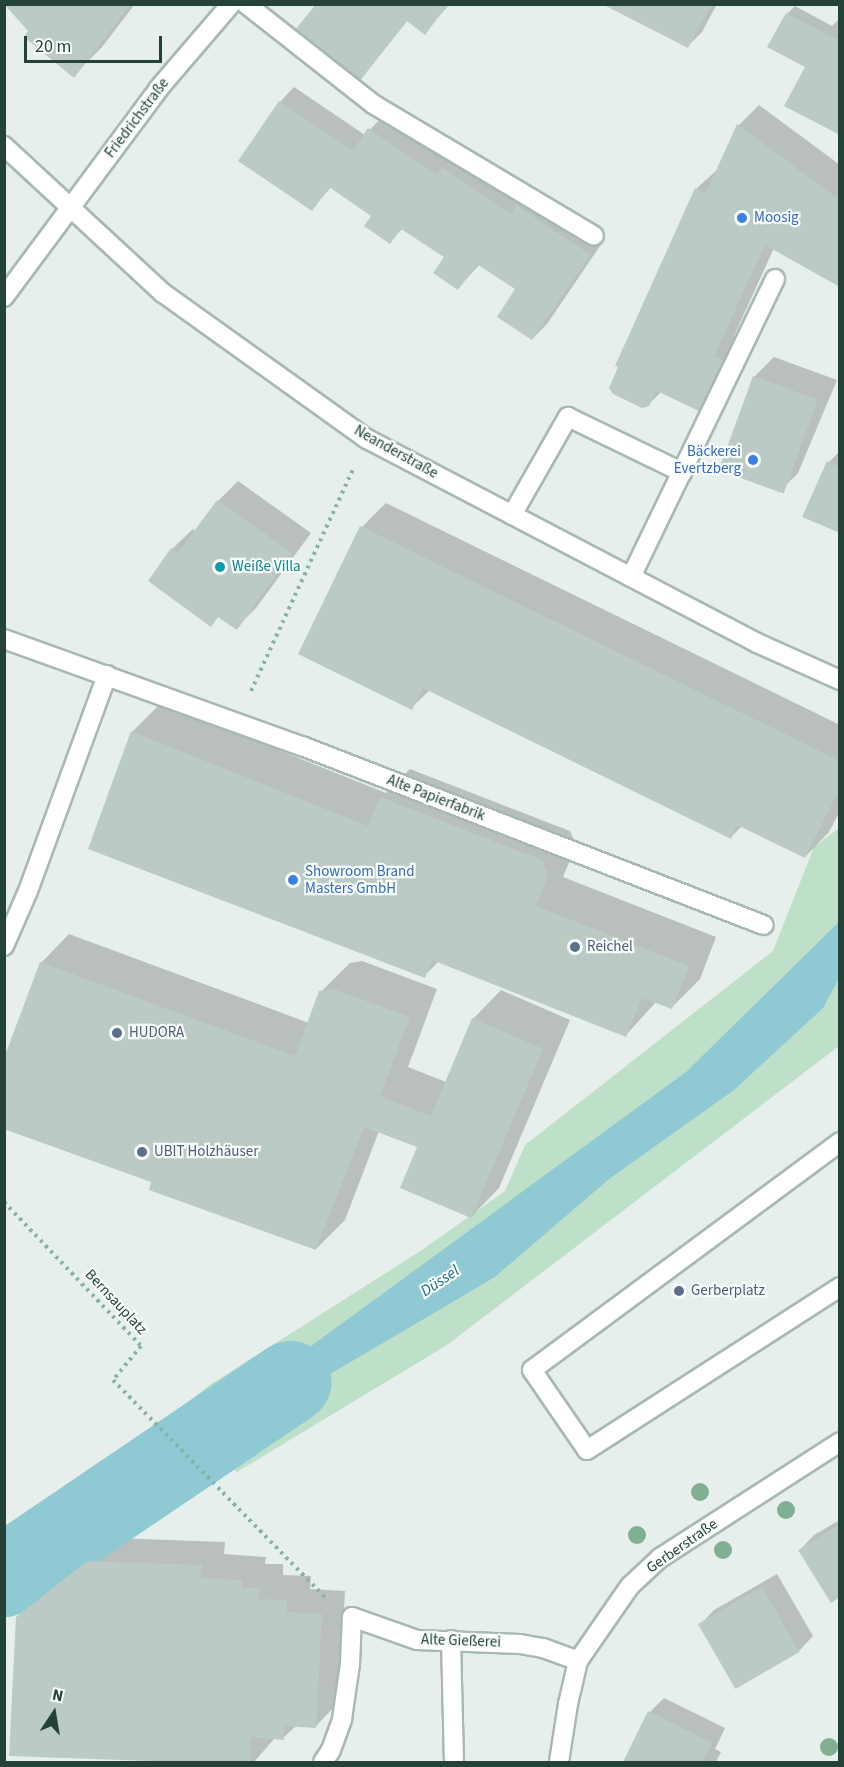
<!DOCTYPE html>
<meta charset="utf-8">
<style>
body{margin:0}
#map{position:relative;width:844px;height:1767px;overflow:hidden;background:#e6efeb;font-family:"Source Sans 3",sans-serif}
div>[style]{position:absolute}
[style*='--x']{left:calc(var(--x)*1px);top:calc(var(--y)*1px);width:calc(var(--w)*1px);rotate:calc(var(--a)*1deg)}
.green>*{inset:0;background:#bfe0c8}
.water>*{inset:0;background:#8ec9d4}
.shadow>*{inset:0;background:#0003}
.river>*{height:82px;margin:-41px;padding:0 41px;transform-origin:41px;border-radius:41px;background:#8ec9d4}
.building>*{inset:0;background:#bbcac4;transform-origin:0 0}
.path>*{height:4px;margin-top:-2px;transform-origin:0;background:repeating-linear-gradient(90deg,#86b3a5 0 3px,transparent 0 7.5px)}
.roads{filter:drop-shadow(2px 0 #a8b8b2) drop-shadow(-2px 0 #a8b8b2) drop-shadow(0 2px #a8b8b2) drop-shadow(0 -2px #a8b8b2)}
.lane>*{height:18px;margin:-9px;padding:0 9px;transform-origin:9px;border-radius:9px;background:#fff}
.street>*{height:18px;margin:-9px;padding:0 9px;transform-origin:9px;border-radius:9px;background:#fff}
.secondary>*{height:18px;margin:-9px;padding:0 9px;transform-origin:9px;border-radius:9px;background:#fff}
.trees>*{width:18px;height:18px;margin:-9px;border-radius:50%;background:#80af93}
.dots>*{width:16px;height:16px;translate:-50% -50%;box-sizing:border-box;border:3px solid #f7fbf9;border-radius:50%}
span{translate:-50% -50%;white-space:nowrap;text-align:center;line-height:1.15;-webkit-text-stroke:4.5px #f7fbf9;paint-order:stroke}
.street-label{font-size:15px;color:#24423a}
.shop-label{font-size:15px;color:#366cbe}
.left{translate:0 -50%;text-align:left}
.right{translate:-100% -50%;text-align:right}
.culture-label{font-size:15px;color:#0d838f}
.service-label{font-size:15px;color:#4e5e75}
.water-label{font-size:16px;color:#1c6f80;font-style:italic}
.frame{position:absolute;inset:0;border:6px solid #24423a;pointer-events:none}
.north{position:absolute;left:24px;top:1683px;width:60px;height:60px;-webkit-text-stroke:4px #f7fbf9;paint-order:stroke;rotate:12deg;font-size:16px;font-weight:700;line-height:24px;text-align:center;color:#24423a}
.north::after{content:'';display:block;margin:auto;width:21px;height:27px;background:#24423a;clip-path:polygon(50% 0,100% 100%,50% 72%,0 100%)}
.scale{position:absolute;left:24px;top:36px;width:138px;height:27px;box-sizing:border-box;border:3px solid #24423a;border-top:0;padding-left:8px;font-size:18px;line-height:21px;white-space:nowrap;color:#24423a;-webkit-text-stroke:4px #f7fbf9;paint-order:stroke}
</style>
<div id="map">
<div class="green">
<i style="clip-path:polygon(839px 828px,839px 1046px,447px 1345px,237px 1472px,171px 1415px,211px 1384px,422px 1250px,505px 1191px,525px 1145px,773px 951px,814px 847px)"></i>
</div>
<div class="water">
<i style="clip-path:polygon(839px 922px,839px 978px,823px 1008px,734px 1090px,609px 1179px,495px 1277px,332px 1373px,208px 1459px,188px 1436px,686px 1072px)"></i>
</div>
<div class="shadow">
<i style="clip-path:polygon(6px 4px,135px 4px,102px 47px,73px 76px)"></i>
<i style="clip-path:polygon(318px 4px,450px 4px,424px 33px,408px 20px,359px 80px)"></i>
<i style="clip-path:polygon(606px 4px,717px 4px,702px 32px,688px 46px)"></i>
<i style="clip-path:polygon(795px 6px,832px 26px,840px 18px,840px 134px,787px 14px)"></i>
<i style="clip-path:polygon(294px 87px,365px 135px,384px 115px,532px 191px,604px 240px,547px 324px,532px 339px,517px 289px,480px 264px,458px 288px,446px 257px,403px 228px,390px 242px,373px 216px,331px 187px,312px 209px,280px 102px)"></i>
<i style="clip-path:polygon(759px 105px,840px 165px,840px 285px,774px 248px,734px 336px,743px 340px,721px 390px,700px 410px,661px 392px,648px 405px,696px 189px,718px 169px,739px 125px)"></i>
<i style="clip-path:polygon(774px 357px,837px 380px,798px 473px,778px 493px,754px 377px)"></i>
<i style="clip-path:polygon(840px 451px,840px 532px,829px 462px)"></i>
<i style="clip-path:polygon(238px 481px,311px 533px,256px 608px,236px 628px,219px 616px,210px 625px,172px 549px,193px 529px,195px 531px,218px 501px)"></i>
<i style="clip-path:polygon(386px 503px,840px 725px,840px 811px,829px 832px,805px 857px,742px 826px,731px 837px,430px 690px,411px 708px,362px 527px)"></i>
<i style="clip-path:polygon(161px 703px,386px 793px,410px 769px,570px 831px,576px 845px,563px 877px,716px 937px,700px 979px,671px 1008px,656px 1002px,626px 1035px,439px 961px,424px 976px,132px 732px)"></i>
<i style="clip-path:polygon(69px 934px,309px 1023px,321px 992px,350px 963px,362px 961px,437px 989px,408px 1067px,446px 1082px,473px 1019px,501px 990px,570px 1020px,499px 1188px,471px 1217px,419px 1146px,379px 1131px,345px 1220px,316px 1249px,153px 1182px,41px 963px)"></i>
<i style="clip-path:polygon(840px 1520px,840px 1596px,800px 1550px,814px 1535px)"></i>
<i style="clip-path:polygon(113px 1538px,225px 1542px,224px 1554px,266px 1557px,265px 1564px,283px 1564px,283px 1575px,311px 1576px,310px 1589px,345px 1591px,339px 1702px,315px 1727px,296px 1726px,283px 1738px,274px 1739px,254px 1762px,179px 1762px,181px 1761px,18px 1618px,43px 1593px)"></i>
<i style="clip-path:polygon(777px 1574px,813px 1636px,799px 1651px,700px 1625px,714px 1610px)"></i>
<i style="clip-path:polygon(664px 1698px,725px 1728px,715px 1749px,721px 1752px,716px 1762px,625px 1762px,650px 1712px)"></i>
</div>
<div class="river">
<i style="--x:4;--y:1576;--w:346;--a:-34.1"></i>
</div>
<div class="building">
<i style="clip-path:polygon(4px 4px,131px 4px,74px 78px,24px 37px,28px 31px)"></i>
<i style="clip-path:polygon(316px 4px,329px 5px,448px 4px,425px 35px,407px 21px,359px 82px,295px 30px)"></i>
<i style="clip-path:polygon(602px 4px,712px 4px,688px 48px)"></i>
<i style="clip-path:polygon(786px 13px,840px 41px,840px 135px,784px 106px,805px 67px,767px 47px)"></i>
<i style="clip-path:polygon(279px 101px,353px 151px,368px 128px,437px 175px,442px 167px,511px 214px,516px 205px,591px 255px,532px 340px,497px 317px,515px 289px,477px 264px,458px 290px,433px 273px,444px 257px,401px 229px,390px 244px,364px 226px,371px 216px,329px 187px,312px 211px,238px 161px)"></i>
<i style="clip-path:polygon(737px 124px,840px 200px,840px 287px,765px 245px,714px 356px,724px 361px,701px 412px,657px 391px,649px 406px,642px 408px,613px 394px,609px 388px,618px 367px,615px 366px,695px 188px,706px 193px)"></i>
<i style="left:753px;top:376px;width:69px;height:100px;rotate:20deg"></i>
<i style="clip-path:polygon(827px 461px,840px 467px,840px 533px,802px 517px)"></i>
<i style="clip-path:polygon(217px 500px,292px 553px,237px 630px,218px 617px,211px 627px,148px 581px,171px 548px,178px 553px)"></i>
<i style="clip-path:polygon(360px 526px,840px 761px,840px 788px,805px 858px,737px 825px,731px 839px,423px 688px,412px 710px,298px 654px)"></i>
<i style="clip-path:polygon(131px 731px,368px 826px,380px 797px,542px 860px,548px 875px,536px 906px,689px 966px,672px 1009px,642px 998px,626px 1037px,432px 960px,425px 978px,88px 849px)"></i>
<i style="clip-path:polygon(40px 962px,295px 1056px,319px 991px,333px 989px,410px 1017px,380px 1096px,431px 1116px,472px 1018px,543px 1049px,471px 1218px,400px 1188px,417px 1147px,364px 1127px,316px 1250px,149px 1190px,151px 1182px,4px 1129px,4px 1058px)"></i>
<i style="clip-path:polygon(840px 1524px,840px 1597px,831px 1603px,798px 1550px)"></i>
<i style="clip-path:polygon(87px 1561px,202px 1565px,201px 1578px,242px 1580px,242px 1587px,260px 1588px,259px 1599px,287px 1600px,287px 1612px,322px 1614px,316px 1728px,284px 1726px,284px 1740px,251px 1737px,251px 1762px,177px 1762px,9px 1756px,16px 1617px)"></i>
<i style="left:762px;top:1587px;width:75px;height:74px;rotate:60deg"></i>
<i style="clip-path:polygon(648px 1711px,712px 1743px,702px 1762px,623px 1762px)"></i>
</div>
<div class="path">
<i style="--x:251;--y:691;--w:244;--a:-65.3"></i>
<i style="--x:4;--y:1202;--w:199;--a:46.4"></i>
<i style="--x:141;--y:1346;--w:44;--a:129.5"></i>
<i style="--x:113;--y:1380;--w:306;--a:45.7"></i>
</div>
<div class="roads">
<div class="lane">
<i style="--x:246;--y:4;--w:162;--a:38.2"></i>
<i style="--x:373;--y:104;--w:257;--a:30.8"></i>
<i style="--x:512;--y:515;--w:113;--a:-60.3"></i>
<i style="--x:568;--y:417;--w:127;--a:25.8"></i>
<i style="--x:631;--y:577;--w:331;--a:-64.2"></i>
<i style="--x:840;--y:1142;--w:383;--a:143.5"></i>
<i style="--x:532;--y:1370;--w:97;--a:55.5"></i>
<i style="--x:587;--y:1450;--w:301;--a:-32.8"></i>
<i style="--x:451;--y:1640;--w:122;--a:88.6"></i>
</div>
<div class="street">
<i style="--x:4;--y:297;--w:260;--a:-53.4"></i>
<i style="--x:159;--y:88;--w:111;--a:-49.4"></i>
<i style="--x:4;--y:639;--w:317;--a:19.8"></i>
<i style="--x:302;--y:746;--w:495;--a:21.2"></i>
<i style="--x:4;--y:946;--w:60;--a:-66.4"></i>
<i style="--x:28;--y:891;--w:230;--a:-69.9"></i>
<i style="--x:323;--y:1762;--w:14;--a:-56"></i>
<i style="--x:331;--y:1750;--w:33;--a:-70"></i>
<i style="--x:342;--y:1719;--w:56;--a:-81.7"></i>
<i style="--x:350;--y:1664;--w:47;--a:-87.6"></i>
<i style="--x:352;--y:1617;--w:69;--a:19.5"></i>
<i style="--x:417;--y:1640;--w:103;--a:2.2"></i>
<i style="--x:520;--y:1644;--w:23;--a:10"></i>
<i style="--x:543;--y:1648;--w:37;--a:20"></i>
<i style="--x:559;--y:1762;--w:59;--a:-81.2"></i>
<i style="--x:568;--y:1704;--w:44;--a:-76.9"></i>
<i style="--x:578;--y:1661;--w:91;--a:-55.3"></i>
<i style="--x:630;--y:1586;--w:41;--a:-43"></i>
<i style="--x:660;--y:1558;--w:214;--a:-32.8"></i>
</div>
<div class="secondary">
<i style="--x:4;--y:146;--w:217;--a:42.8"></i>
<i style="--x:163;--y:293;--w:251;--a:35.6"></i>
<i style="--x:367;--y:439;--w:440;--a:27.6"></i>
<i style="--x:757;--y:643;--w:91;--a:24"></i>
</div>
</div>
<div class="trees">
<i style="left:700px;top:1492px"></i>
<i style="left:786px;top:1510px"></i>
<i style="left:637px;top:1535px"></i>
<i style="left:723px;top:1550px"></i>
<i style="left:829px;top:1747px"></i>
</div>
<div class="dots">
<i style="left:742px;top:218px;background:#3f7fe0"></i>
<i style="left:753px;top:460px;background:#3f7fe0"></i>
<i style="left:220px;top:567px;background:#0f9aa8"></i>
<i style="left:293px;top:880px;background:#3f7fe0"></i>
<i style="left:575px;top:947px;background:#5c6f8a"></i>
<i style="left:117px;top:1033px;background:#5c6f8a"></i>
<i style="left:142px;top:1152px;background:#5c6f8a"></i>
<i style="left:679px;top:1291px;background:#5c6f8a"></i>
</div>
<div class="street-label">
<span style="left:137px;top:118px;rotate:-53deg">Friedrichstraße</span>
<span style="left:396px;top:452px;rotate:29deg">Neanderstraße</span>
<span style="left:436px;top:798px;rotate:21deg">Alte Papierfabrik</span>
<span style="left:116px;top:1302px;rotate:47deg">Bernsauplatz</span>
<span style="left:682px;top:1546px;rotate:-35deg">Gerberstraße</span>
<span style="left:461px;top:1641px;rotate:2deg">Alte Gießerei</span>
</div>
<div class="shop-label">
<span class="left" style="left:754px;top:218px">Moosig</span>
<span class="right" style="left:741px;top:460px">Bäckerei<br>Evertzberg</span>
<span class="left" style="left:305px;top:880px">Showroom Brand<br>Masters GmbH</span>
</div>
<div class="culture-label">
<span class="left" style="left:232px;top:567px">Weiße Villa</span>
</div>
<div class="service-label">
<span class="left" style="left:587px;top:947px">Reichel</span>
<span class="left" style="left:129px;top:1033px">HUDORA</span>
<span class="left" style="left:154px;top:1152px">UBIT Holzhäuser</span>
<span class="left" style="left:691px;top:1291px">Gerberplatz</span>
</div>
<div class="water-label">
<span style="left:440px;top:1281px;rotate:-34deg">Düssel</span>
</div>
<div class="frame"></div>
<div class="north">N</div>
<div class="scale">20 m</div>
</div>
